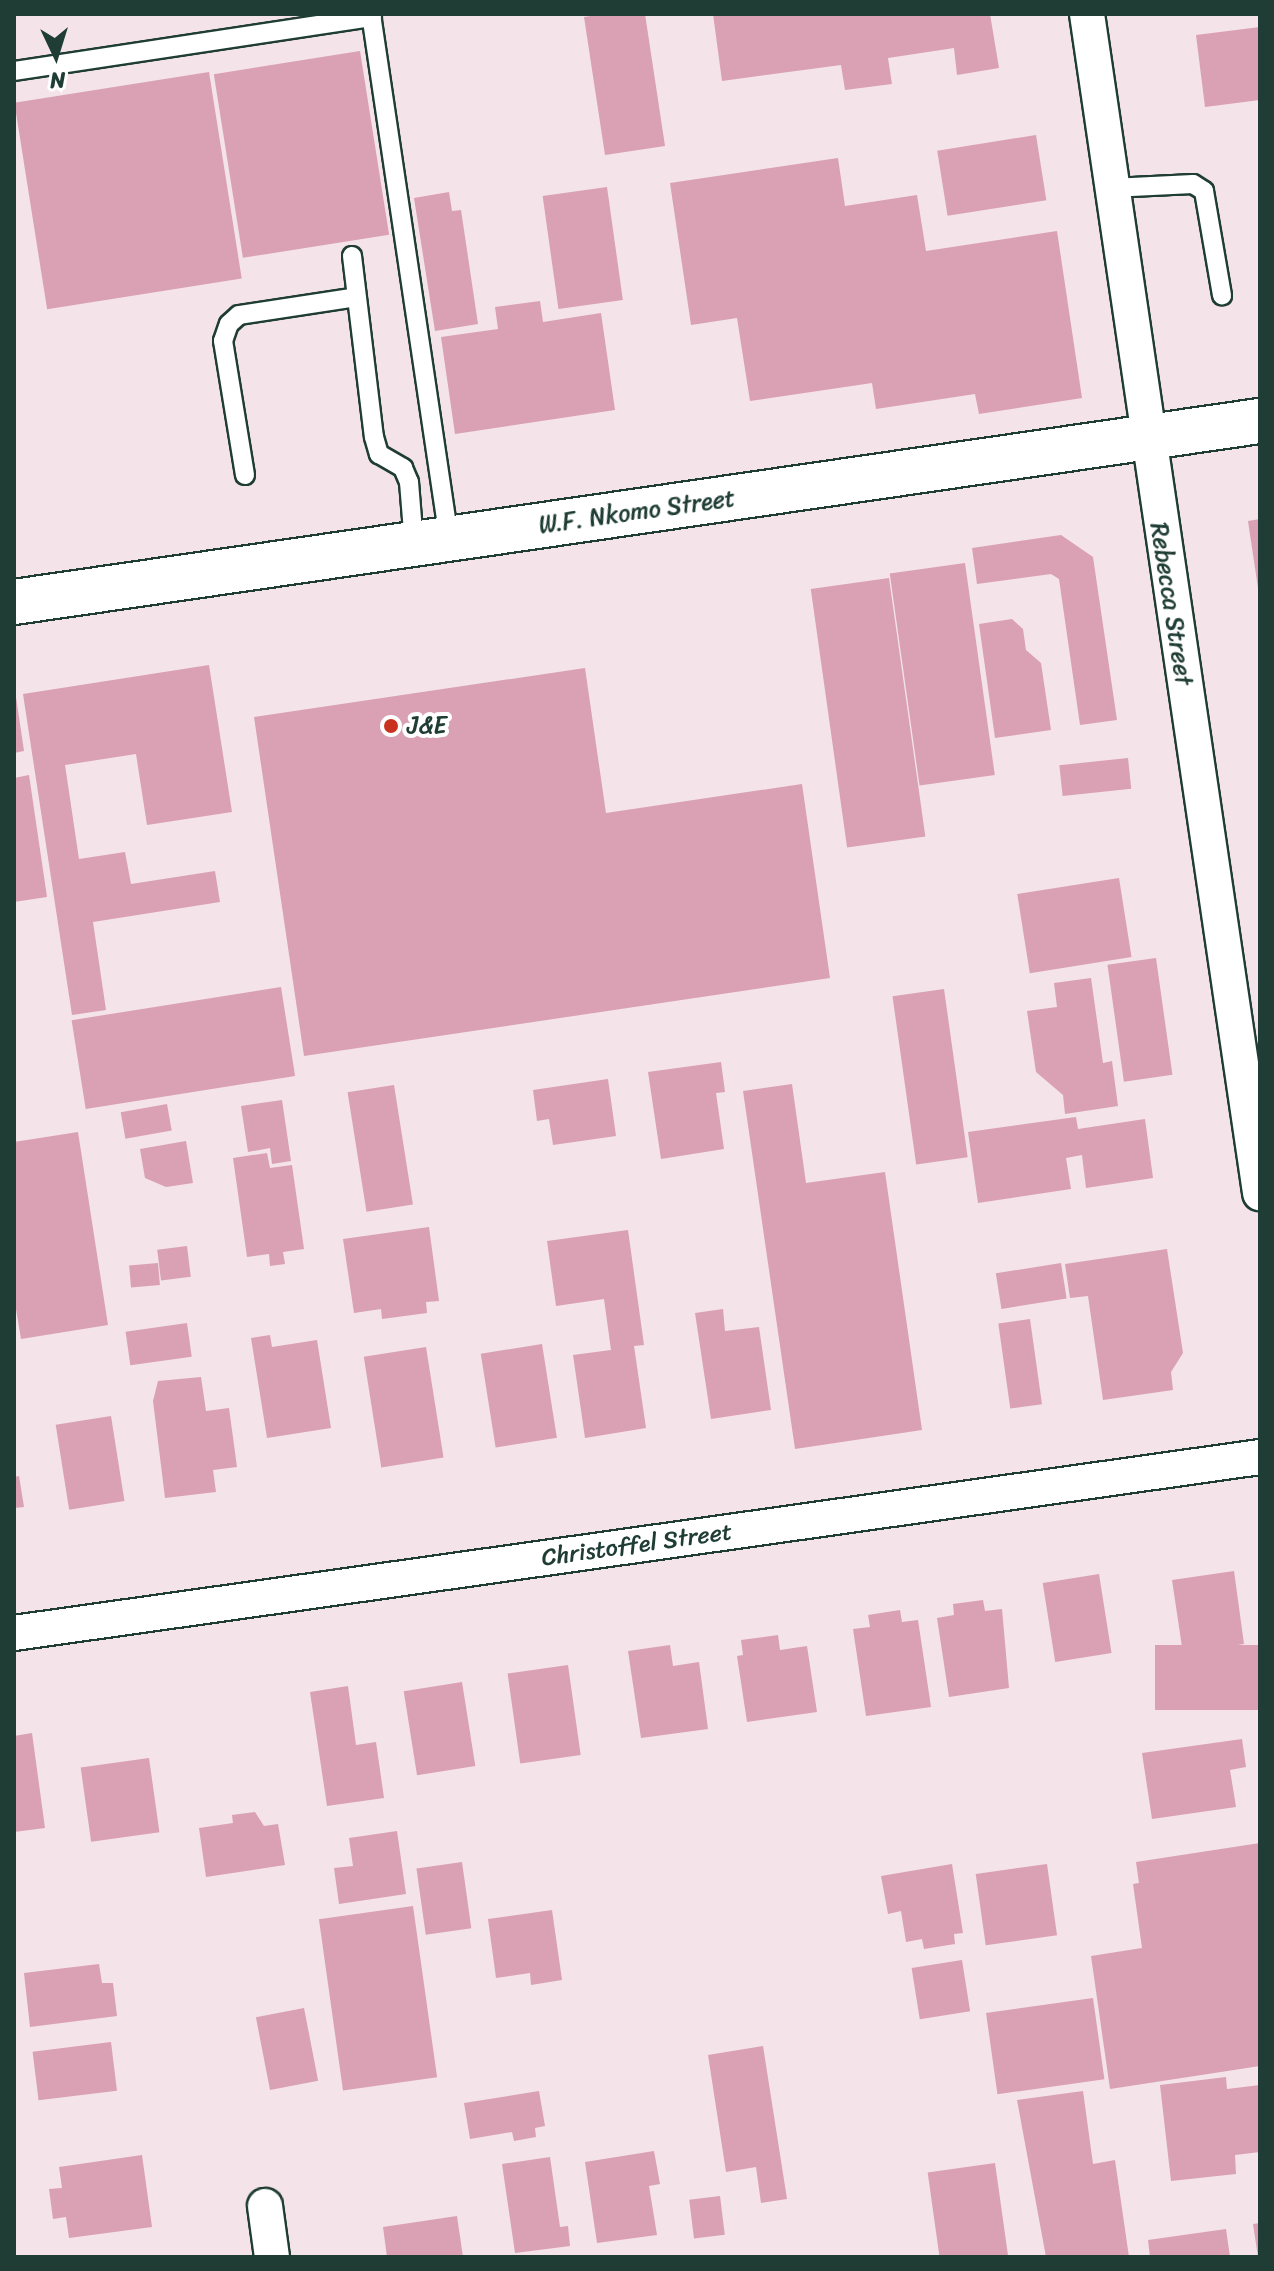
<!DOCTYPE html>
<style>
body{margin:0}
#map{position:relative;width:1274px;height:2271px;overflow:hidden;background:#f4e3e8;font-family:Sriracha,sans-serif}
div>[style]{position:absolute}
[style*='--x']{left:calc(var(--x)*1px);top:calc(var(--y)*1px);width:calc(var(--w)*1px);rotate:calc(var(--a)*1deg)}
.building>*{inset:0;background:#d9a1b3;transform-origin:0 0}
.roads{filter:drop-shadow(2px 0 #1f3d34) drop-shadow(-2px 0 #1f3d34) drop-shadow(0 2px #1f3d34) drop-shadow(0 -2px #1f3d34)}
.lane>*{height:18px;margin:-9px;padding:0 9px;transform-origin:9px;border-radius:9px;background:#fff}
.street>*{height:34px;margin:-17px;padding:0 17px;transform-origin:17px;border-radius:17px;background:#fff}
.secondary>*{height:44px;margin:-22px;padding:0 22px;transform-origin:22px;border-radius:22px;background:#fff}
.dots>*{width:22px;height:22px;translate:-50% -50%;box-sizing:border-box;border:4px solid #fff;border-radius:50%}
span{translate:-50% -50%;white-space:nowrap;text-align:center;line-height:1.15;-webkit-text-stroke:8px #fff;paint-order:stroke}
.street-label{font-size:24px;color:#1f3d34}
.poi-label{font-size:24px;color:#1f3d34}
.left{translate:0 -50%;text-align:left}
.frame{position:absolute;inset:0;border:16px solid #1f3d34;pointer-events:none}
.north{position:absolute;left:16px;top:16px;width:80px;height:80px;-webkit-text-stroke:6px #fff;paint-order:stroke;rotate:176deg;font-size:22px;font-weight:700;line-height:32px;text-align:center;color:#1f3d34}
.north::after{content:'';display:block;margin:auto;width:28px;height:36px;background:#1f3d34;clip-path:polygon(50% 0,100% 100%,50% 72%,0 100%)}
</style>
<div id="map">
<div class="building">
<i style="clip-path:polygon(605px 14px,645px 14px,665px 146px,605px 155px,584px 17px)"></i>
<i style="clip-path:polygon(713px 14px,990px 14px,999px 68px,957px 75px,954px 48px,888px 58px,892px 84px,845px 90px,841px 65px,722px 81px)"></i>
<i style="clip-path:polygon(1260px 27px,1260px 100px,1205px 107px,1196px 35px)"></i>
<i style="left:360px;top:51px;width:186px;height:148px;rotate:81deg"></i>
<i style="left:209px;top:72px;width:209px;height:197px;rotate:81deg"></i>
<i style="left:1036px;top:135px;width:66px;height:100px;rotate:81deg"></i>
<i style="clip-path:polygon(838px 158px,845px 206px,917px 195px,926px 251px,1057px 231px,1082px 398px,979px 414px,975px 394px,876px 409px,872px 383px,750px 401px,737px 318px,691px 325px,670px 183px)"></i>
<i style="left:607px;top:187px;width:114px;height:65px;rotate:82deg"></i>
<i style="clip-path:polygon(449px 192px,452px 211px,461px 210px,478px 324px,435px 331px,414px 198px)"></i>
<i style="clip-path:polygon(540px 301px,543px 322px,601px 313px,615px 410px,455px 434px,441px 337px,498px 329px,495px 307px)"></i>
<i style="clip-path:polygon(1260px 519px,1260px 588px,1258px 588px,1248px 521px)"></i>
<i style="clip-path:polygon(1061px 535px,1093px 557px,1117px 720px,1080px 725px,1059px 579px,1051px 574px,977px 584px,972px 548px)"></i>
<i style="left:965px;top:563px;width:214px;height:76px;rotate:82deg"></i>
<i style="left:889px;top:578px;width:261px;height:79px;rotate:82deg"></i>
<i style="clip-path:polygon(1012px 619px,1023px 629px,1026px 650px,1041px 663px,1051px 730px,995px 738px,979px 624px)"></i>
<i style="clip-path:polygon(209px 665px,232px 812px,147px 825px,136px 754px,65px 765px,79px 859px,125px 852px,131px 884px,215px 871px,220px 902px,93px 922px,106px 1010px,72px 1015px,23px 694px)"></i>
<i style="clip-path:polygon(585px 668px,606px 813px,802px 784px,830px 978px,304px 1056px,254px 717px)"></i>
<i style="clip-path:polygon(16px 697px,24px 751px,14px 753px,14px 698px)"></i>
<i style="left:1128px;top:758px;width:31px;height:69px;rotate:84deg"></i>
<i style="clip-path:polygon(29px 775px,47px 897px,14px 902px,14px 778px)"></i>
<i style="left:1119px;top:878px;width:80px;height:103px;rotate:81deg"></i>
<i style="left:1156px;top:958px;width:118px;height:49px;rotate:82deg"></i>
<i style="clip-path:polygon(1091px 978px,1103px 1063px,1112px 1061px,1118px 1106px,1065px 1114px,1063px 1095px,1036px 1072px,1027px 1011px,1057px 1007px,1054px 983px)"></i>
<i style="left:281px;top:987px;width:90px;height:212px;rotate:81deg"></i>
<i style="left:944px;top:989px;width:170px;height:52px;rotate:82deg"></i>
<i style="clip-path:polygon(721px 1062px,725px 1092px,716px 1093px,724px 1149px,661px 1159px,648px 1072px)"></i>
<i style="clip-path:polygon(608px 1079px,616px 1136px,553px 1145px,549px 1119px,537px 1121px,533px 1090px)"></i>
<i style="clip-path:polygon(792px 1084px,806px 1183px,885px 1172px,922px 1430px,795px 1449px,743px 1091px)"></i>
<i style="left:394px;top:1085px;width:121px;height:47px;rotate:81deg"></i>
<i style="clip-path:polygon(282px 1100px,291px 1161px,272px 1164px,270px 1148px,248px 1152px,241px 1106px)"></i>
<i style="left:167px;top:1104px;width:27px;height:47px;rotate:80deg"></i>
<i style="clip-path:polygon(1076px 1117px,1078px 1129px,1145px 1119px,1153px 1178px,1086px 1188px,1082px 1155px,1066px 1158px,1071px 1189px,978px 1203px,968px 1132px)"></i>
<i style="clip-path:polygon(78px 1132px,108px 1325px,21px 1339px,14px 1297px,14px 1142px)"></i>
<i style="clip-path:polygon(186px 1141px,193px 1183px,166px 1187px,145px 1178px,140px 1149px)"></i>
<i style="clip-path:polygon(267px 1153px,270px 1168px,292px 1165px,304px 1249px,283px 1252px,285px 1264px,270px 1266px,269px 1254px,247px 1257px,233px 1158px)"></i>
<i style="clip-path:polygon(429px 1227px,439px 1301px,426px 1302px,427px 1313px,382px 1319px,381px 1309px,354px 1313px,343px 1239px)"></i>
<i style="clip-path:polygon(628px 1230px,644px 1345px,634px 1346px,646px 1428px,585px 1438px,573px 1355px,611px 1350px,604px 1299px,556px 1306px,547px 1241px)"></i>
<i style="left:187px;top:1246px;width:31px;height:30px;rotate:83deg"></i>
<i style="clip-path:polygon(1167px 1249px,1183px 1353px,1171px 1372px,1173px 1390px,1103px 1400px,1088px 1296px,1070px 1298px,1065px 1264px)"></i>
<i style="left:158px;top:1263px;width:22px;height:29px;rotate:85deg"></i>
<i style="left:1061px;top:1263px;width:36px;height:66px;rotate:81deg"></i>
<i style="clip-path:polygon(723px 1309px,725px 1331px,759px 1327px,771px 1410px,711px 1419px,695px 1313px)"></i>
<i style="left:1030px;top:1319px;width:86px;height:32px;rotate:82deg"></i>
<i style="left:187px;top:1323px;width:34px;height:62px;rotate:82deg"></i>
<i style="clip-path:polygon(270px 1335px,272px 1347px,317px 1340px,331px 1428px,267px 1438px,251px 1338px)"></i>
<i style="left:542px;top:1344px;width:95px;height:62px;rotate:81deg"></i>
<i style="left:426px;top:1347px;width:112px;height:63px;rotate:81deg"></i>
<i style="clip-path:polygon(201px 1377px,206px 1411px,229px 1408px,237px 1467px,213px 1470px,216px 1492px,165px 1498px,153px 1401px,158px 1381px)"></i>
<i style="left:111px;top:1416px;width:86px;height:56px;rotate:81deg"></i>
<i style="clip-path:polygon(19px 1476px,24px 1507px,14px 1508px,14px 1477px)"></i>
<i style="clip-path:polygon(1234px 1571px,1244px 1644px,1205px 1650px,1204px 1645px,1182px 1647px,1172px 1580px)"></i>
<i style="left:1099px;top:1574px;width:80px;height:57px;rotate:81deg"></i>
<i style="clip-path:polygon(983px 1600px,985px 1611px,1002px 1609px,1009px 1688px,949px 1697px,937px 1618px,954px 1615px,953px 1604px)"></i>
<i style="clip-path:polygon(900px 1610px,902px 1622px,918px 1620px,931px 1707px,866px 1716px,853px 1629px,870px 1627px,868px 1615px)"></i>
<i style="clip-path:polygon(778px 1635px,780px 1650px,807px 1646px,817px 1712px,747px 1722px,737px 1656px,743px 1655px,741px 1640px)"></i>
<i style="clip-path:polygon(670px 1645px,673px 1666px,699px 1662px,708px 1729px,641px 1738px,628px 1651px)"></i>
<i style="left:1260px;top:1645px;width:65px;height:105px;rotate:90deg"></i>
<i style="left:568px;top:1665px;width:91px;height:61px;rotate:82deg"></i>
<i style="left:462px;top:1682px;width:85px;height:59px;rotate:81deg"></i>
<i style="clip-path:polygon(348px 1686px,356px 1745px,376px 1742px,384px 1798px,327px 1806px,310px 1692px)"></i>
<i style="clip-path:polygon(32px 1733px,45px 1828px,14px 1832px,14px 1736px)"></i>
<i style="clip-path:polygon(1242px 1739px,1246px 1767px,1230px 1770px,1236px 1807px,1152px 1819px,1142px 1753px)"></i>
<i style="left:149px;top:1758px;width:75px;height:69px;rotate:82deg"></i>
<i style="clip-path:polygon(255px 1812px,264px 1826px,278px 1824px,285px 1865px,206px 1877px,199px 1828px,233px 1823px,232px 1815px)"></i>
<i style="clip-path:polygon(397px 1831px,406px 1894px,339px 1904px,334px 1868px,353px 1866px,349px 1838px)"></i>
<i style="clip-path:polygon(1260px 1843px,1260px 2066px,1110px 2089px,1091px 1956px,1142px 1948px,1133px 1884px,1139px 1883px,1136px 1862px)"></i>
<i style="left:462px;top:1862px;width:67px;height:46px;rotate:82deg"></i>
<i style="clip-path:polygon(952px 1864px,963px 1933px,954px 1934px,955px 1944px,924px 1949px,922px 1939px,906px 1942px,901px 1911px,888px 1914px,881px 1876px)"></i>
<i style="left:1047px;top:1864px;width:72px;height:72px;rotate:82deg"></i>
<i style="left:413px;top:1906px;width:173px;height:95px;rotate:82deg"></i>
<i style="clip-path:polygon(552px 1910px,562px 1980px,531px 1985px,530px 1973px,496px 1978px,488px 1919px)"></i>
<i style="left:962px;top:1960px;width:52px;height:51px;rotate:81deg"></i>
<i style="clip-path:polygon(99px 1964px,102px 1983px,113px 1983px,117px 2016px,30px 2027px,24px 1973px)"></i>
<i style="left:1093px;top:1998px;width:82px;height:108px;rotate:82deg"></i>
<i style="left:304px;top:2008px;width:74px;height:49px;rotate:79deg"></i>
<i style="left:111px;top:2042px;width:49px;height:79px;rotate:83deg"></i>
<i style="clip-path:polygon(763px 2046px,787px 2199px,761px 2203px,756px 2167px,726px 2172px,708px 2055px)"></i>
<i style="clip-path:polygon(1226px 2077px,1227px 2089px,1260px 2085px,1260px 2152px,1235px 2155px,1236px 2174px,1171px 2181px,1160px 2085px)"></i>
<i style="clip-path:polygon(539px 2091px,545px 2126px,535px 2128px,536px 2137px,514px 2141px,512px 2132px,470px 2139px,464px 2103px)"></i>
<i style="clip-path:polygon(1083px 2091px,1093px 2164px,1115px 2160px,1129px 2257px,1046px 2257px,1017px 2100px)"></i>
<i style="clip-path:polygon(654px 2151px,660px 2184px,649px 2186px,657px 2235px,597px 2243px,585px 2162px)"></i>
<i style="clip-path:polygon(142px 2155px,152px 2227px,69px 2238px,66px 2217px,53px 2219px,49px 2189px,62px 2188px,59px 2167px)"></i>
<i style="clip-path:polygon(550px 2157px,560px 2227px,568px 2226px,570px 2246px,515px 2253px,502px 2164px)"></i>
<i style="left:995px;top:2163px;width:95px;height:68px;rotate:82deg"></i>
<i style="left:720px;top:2196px;width:39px;height:31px;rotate:83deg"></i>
<i style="clip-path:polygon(457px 2216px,463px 2257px,387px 2257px,383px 2227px)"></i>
<i style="clip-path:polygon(1260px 2223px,1260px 2257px,1258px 2257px,1253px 2224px)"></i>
<i style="clip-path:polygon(1226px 2229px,1230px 2257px,1150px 2257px,1148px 2240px)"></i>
</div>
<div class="roads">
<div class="lane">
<i style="--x:371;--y:14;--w:531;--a:81.55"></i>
<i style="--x:14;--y:71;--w:362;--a:-8.6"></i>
<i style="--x:1111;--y:188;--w:82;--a:-2.8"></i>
<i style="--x:1193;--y:184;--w:13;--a:32"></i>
<i style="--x:1204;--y:191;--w:106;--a:80.2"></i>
<i style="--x:352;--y:256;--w:182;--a:83.1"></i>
<i style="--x:374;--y:437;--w:18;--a:74"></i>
<i style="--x:379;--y:454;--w:28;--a:30"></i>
<i style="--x:403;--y:468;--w:15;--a:67"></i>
<i style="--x:409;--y:482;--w:62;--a:85.4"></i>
<i style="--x:245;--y:475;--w:136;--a:-99.3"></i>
<i style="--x:223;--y:341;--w:18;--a:-71"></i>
<i style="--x:229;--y:324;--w:13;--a:-42"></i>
<i style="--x:239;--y:315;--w:118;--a:-8.7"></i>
</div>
<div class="street">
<i style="--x:1087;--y:14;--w:1192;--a:81.65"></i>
<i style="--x:14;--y:1633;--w:1258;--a:-8.04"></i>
<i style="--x:265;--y:2206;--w:51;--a:82.2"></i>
</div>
<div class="secondary">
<i style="--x:14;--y:602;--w:1259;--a:-8.27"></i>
</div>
</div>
<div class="dots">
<i style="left:391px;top:726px;background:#c8321e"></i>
</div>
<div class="street-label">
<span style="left:637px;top:512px;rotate:-8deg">W.F. Nkomo Street</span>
<span style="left:1171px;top:604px;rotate:81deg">Rebecca Street</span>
<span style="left:637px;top:1545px;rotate:-8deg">Christoffel Street</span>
</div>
<div class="poi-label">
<span class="left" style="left:407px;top:726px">J&amp;E</span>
</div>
<div class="frame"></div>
<div class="north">N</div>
</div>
